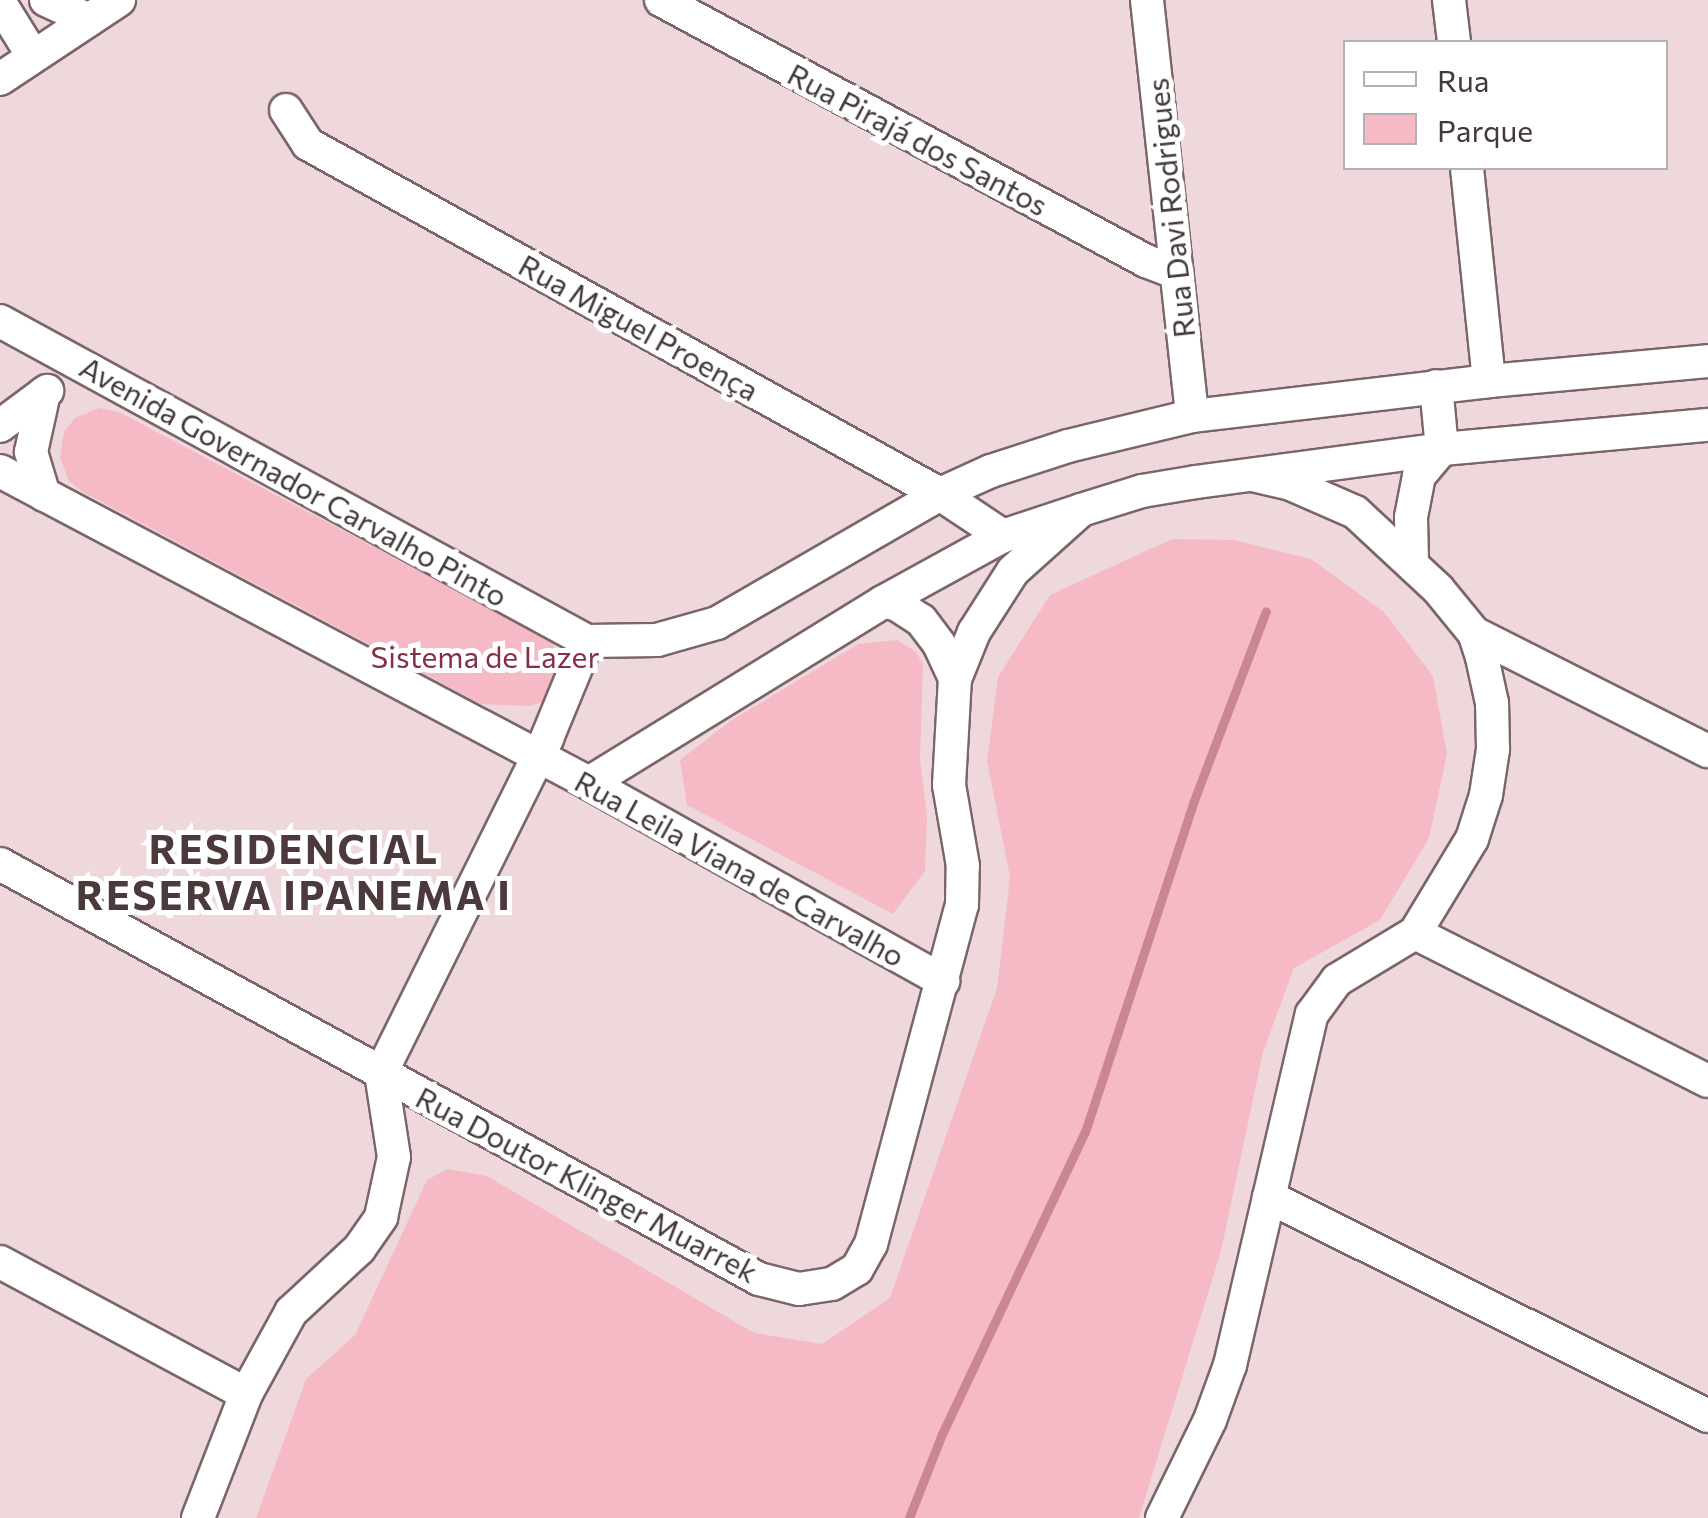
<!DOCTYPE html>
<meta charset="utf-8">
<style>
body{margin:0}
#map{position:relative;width:1708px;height:1518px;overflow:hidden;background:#efd8dc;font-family:Commissioner,sans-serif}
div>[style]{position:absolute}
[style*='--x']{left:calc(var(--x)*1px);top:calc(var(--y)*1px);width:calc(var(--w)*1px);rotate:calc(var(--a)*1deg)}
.green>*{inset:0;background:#f5bac6}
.stream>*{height:9px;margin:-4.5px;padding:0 4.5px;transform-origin:4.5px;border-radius:4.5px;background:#cb8695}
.roads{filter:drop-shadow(2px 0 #7a666a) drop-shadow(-2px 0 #7a666a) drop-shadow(0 2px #7a666a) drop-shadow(0 -2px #7a666a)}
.minor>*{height:32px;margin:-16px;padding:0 16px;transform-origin:16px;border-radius:16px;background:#fff}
span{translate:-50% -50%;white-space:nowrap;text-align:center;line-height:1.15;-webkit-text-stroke:10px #fff;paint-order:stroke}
.street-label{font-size:30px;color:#43393b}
.park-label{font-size:30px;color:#833048}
.district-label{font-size:40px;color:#4b393c;font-weight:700;letter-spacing:2.5px}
.legend{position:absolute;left:1343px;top:40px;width:325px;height:130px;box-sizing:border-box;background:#fff;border:2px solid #b4b0b1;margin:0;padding:12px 18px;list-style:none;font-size:30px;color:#43393b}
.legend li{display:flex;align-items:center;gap:20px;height:50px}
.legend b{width:50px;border:2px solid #b4b0b1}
</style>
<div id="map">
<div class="green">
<i style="clip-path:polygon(99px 408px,119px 412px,554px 642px,554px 678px,543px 702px,530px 706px,481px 704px,81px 491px,69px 481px,60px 458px,64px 432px,75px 418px)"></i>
<i style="clip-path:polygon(1172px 539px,1234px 540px,1311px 559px,1384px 612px,1433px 676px,1447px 754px,1429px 838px,1380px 920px,1294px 968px,1263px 1052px,1221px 1251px,1139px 1518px,256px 1518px,306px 1379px,355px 1335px,427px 1180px,448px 1169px,487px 1176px,754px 1333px,822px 1344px,890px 1298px,997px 988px,1010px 877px,987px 761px,998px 677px,1050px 595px)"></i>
<i style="clip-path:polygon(897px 640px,915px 651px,923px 663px,920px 759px,927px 814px,925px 871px,893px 914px,687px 805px,680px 760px,729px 722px,858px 644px)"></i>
</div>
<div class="stream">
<i style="--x:909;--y:1518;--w:90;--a:-68.6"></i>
<i style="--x:942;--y:1434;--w:334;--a:-64.7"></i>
<i style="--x:1085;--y:1132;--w:346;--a:-71.8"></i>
<i style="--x:1193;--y:803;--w:205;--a:-69.2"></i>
</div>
<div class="roads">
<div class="minor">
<i style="--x:46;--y:0;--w:47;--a:24.9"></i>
<i style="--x:661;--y:0;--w:551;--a:28.29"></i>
<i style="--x:1146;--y:261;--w:33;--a:21"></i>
<i style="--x:1147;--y:0;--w:418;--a:83.8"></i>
<i style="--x:1449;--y:0;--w:42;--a:83.2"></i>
<i style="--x:0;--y:3;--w:62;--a:58.1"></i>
<i style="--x:0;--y:79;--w:143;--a:-33.6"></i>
<i style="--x:286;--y:110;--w:40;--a:57.1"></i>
<i style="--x:308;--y:144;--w:722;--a:28.98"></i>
<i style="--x:940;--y:494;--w:76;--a:33.7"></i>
<i style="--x:1467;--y:168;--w:214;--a:84.1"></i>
<i style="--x:0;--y:321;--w:669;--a:28.6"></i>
<i style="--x:587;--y:641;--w:70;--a:-0.8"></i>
<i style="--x:657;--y:640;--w:62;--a:-15.8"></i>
<i style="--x:717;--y:623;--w:258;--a:-30"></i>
<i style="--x:940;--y:494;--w:56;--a:-24.3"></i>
<i style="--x:991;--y:471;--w:81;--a:-18"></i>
<i style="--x:1068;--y:446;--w:128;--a:-13.6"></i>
<i style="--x:1192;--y:416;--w:299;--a:-6.7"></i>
<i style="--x:1489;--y:381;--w:220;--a:-5.2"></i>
<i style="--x:0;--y:426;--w:59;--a:-36.7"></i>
<i style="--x:0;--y:471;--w:667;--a:27.91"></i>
<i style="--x:589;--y:783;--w:406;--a:29.2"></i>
<i style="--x:44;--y:495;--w:45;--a:-106.8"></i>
<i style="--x:31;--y:452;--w:60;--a:-77.6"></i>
<i style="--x:1412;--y:561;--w:44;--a:-91.3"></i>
<i style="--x:1411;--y:517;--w:42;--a:-79"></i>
<i style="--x:1419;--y:476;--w:35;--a:-50"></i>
<i style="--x:1442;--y:449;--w:63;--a:-95.4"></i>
<i style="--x:883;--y:602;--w:13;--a:9"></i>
<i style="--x:896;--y:604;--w:30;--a:33"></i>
<i style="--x:921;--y:620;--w:30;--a:53"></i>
<i style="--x:939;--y:644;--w:38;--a:65"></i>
<i style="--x:1474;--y:633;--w:262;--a:26.8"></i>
<i style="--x:589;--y:783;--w:345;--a:-31.6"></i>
<i style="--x:883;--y:602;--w:137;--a:-28.8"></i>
<i style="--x:1003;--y:536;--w:82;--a:-18.4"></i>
<i style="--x:1081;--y:510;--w:64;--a:-17.3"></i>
<i style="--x:1142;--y:491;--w:55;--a:-9.5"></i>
<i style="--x:1196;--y:482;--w:248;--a:-7.6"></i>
<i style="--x:1442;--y:449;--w:267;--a:-5.2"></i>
<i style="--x:0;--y:864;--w:865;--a:28.67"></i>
<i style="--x:759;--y:1279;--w:41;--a:14"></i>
<i style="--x:799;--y:1289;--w:33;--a:-9"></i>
<i style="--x:832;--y:1284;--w:29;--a:-31"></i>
<i style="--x:857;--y:1269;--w:29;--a:-61"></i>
<i style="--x:871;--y:1244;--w:351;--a:-75"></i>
<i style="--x:962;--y:905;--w:39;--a:-89"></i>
<i style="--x:963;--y:866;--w:82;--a:-99.8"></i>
<i style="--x:949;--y:785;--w:106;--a:-86.8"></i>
<i style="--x:955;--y:679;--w:51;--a:-68"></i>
<i style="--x:974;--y:632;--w:72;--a:-57.4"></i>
<i style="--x:1013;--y:571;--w:91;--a:-41.9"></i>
<i style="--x:1415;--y:933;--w:328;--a:26.8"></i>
<i style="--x:1269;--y:1197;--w:491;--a:26.5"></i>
<i style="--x:0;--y:1262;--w:279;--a:28.2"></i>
<i style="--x:198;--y:1518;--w:133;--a:-68.8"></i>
<i style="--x:246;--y:1394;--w:94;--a:-61.2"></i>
<i style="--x:291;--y:1312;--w:93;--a:-42.8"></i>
<i style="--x:359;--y:1249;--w:39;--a:-55"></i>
<i style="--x:381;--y:1217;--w:61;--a:-77.8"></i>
<i style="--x:394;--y:1157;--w:85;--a:-98.8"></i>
<i style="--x:381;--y:1073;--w:374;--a:-63.6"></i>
<i style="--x:547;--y:738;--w:105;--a:-67.6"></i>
<i style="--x:1162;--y:1518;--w:109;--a:-63.9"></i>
<i style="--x:1210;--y:1420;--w:59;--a:-70"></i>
<i style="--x:1230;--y:1365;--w:360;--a:-76.9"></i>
<i style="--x:1312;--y:1014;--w:42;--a:-53.7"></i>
<i style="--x:1337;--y:980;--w:91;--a:-31.1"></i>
<i style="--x:1415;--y:933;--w:110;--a:-58.8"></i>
<i style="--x:1472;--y:839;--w:46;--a:-72.3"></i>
<i style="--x:1486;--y:795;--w:47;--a:-81.3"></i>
<i style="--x:1493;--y:749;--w:46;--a:-91.2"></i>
<i style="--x:1492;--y:703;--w:47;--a:-102.3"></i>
<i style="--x:1482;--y:657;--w:25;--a:-108"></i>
<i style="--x:1474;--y:633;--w:57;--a:-129.3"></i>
<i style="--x:1438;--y:589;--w:113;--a:-137.1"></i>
<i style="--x:1355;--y:512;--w:70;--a:-156.4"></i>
<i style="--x:1291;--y:484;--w:40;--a:-167"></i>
</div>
</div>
<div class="street-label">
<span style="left:918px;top:139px;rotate:28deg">Rua Pirajá dos Santos</span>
<span style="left:1170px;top:208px;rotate:-96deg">Rua Davi Rodrigues</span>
<span style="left:639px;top:327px;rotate:29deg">Rua Miguel Proença</span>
<span style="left:294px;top:481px;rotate:29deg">Avenida Governador Carvalho Pinto</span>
<span style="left:740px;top:868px;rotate:29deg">Rua Leila Viana de Carvalho</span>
<span style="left:587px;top:1184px;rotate:28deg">Rua Doutor Klinger Muarrek</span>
</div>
<div class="park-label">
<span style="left:485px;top:656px">Sistema de Lazer</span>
</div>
<div class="district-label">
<span style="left:294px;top:871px">RESIDENCIAL<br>RESERVA IPANEMA I</span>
</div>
<ul class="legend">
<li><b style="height:12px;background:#fff"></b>Rua</li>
<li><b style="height:28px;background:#f5bac6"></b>Parque</li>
</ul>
</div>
